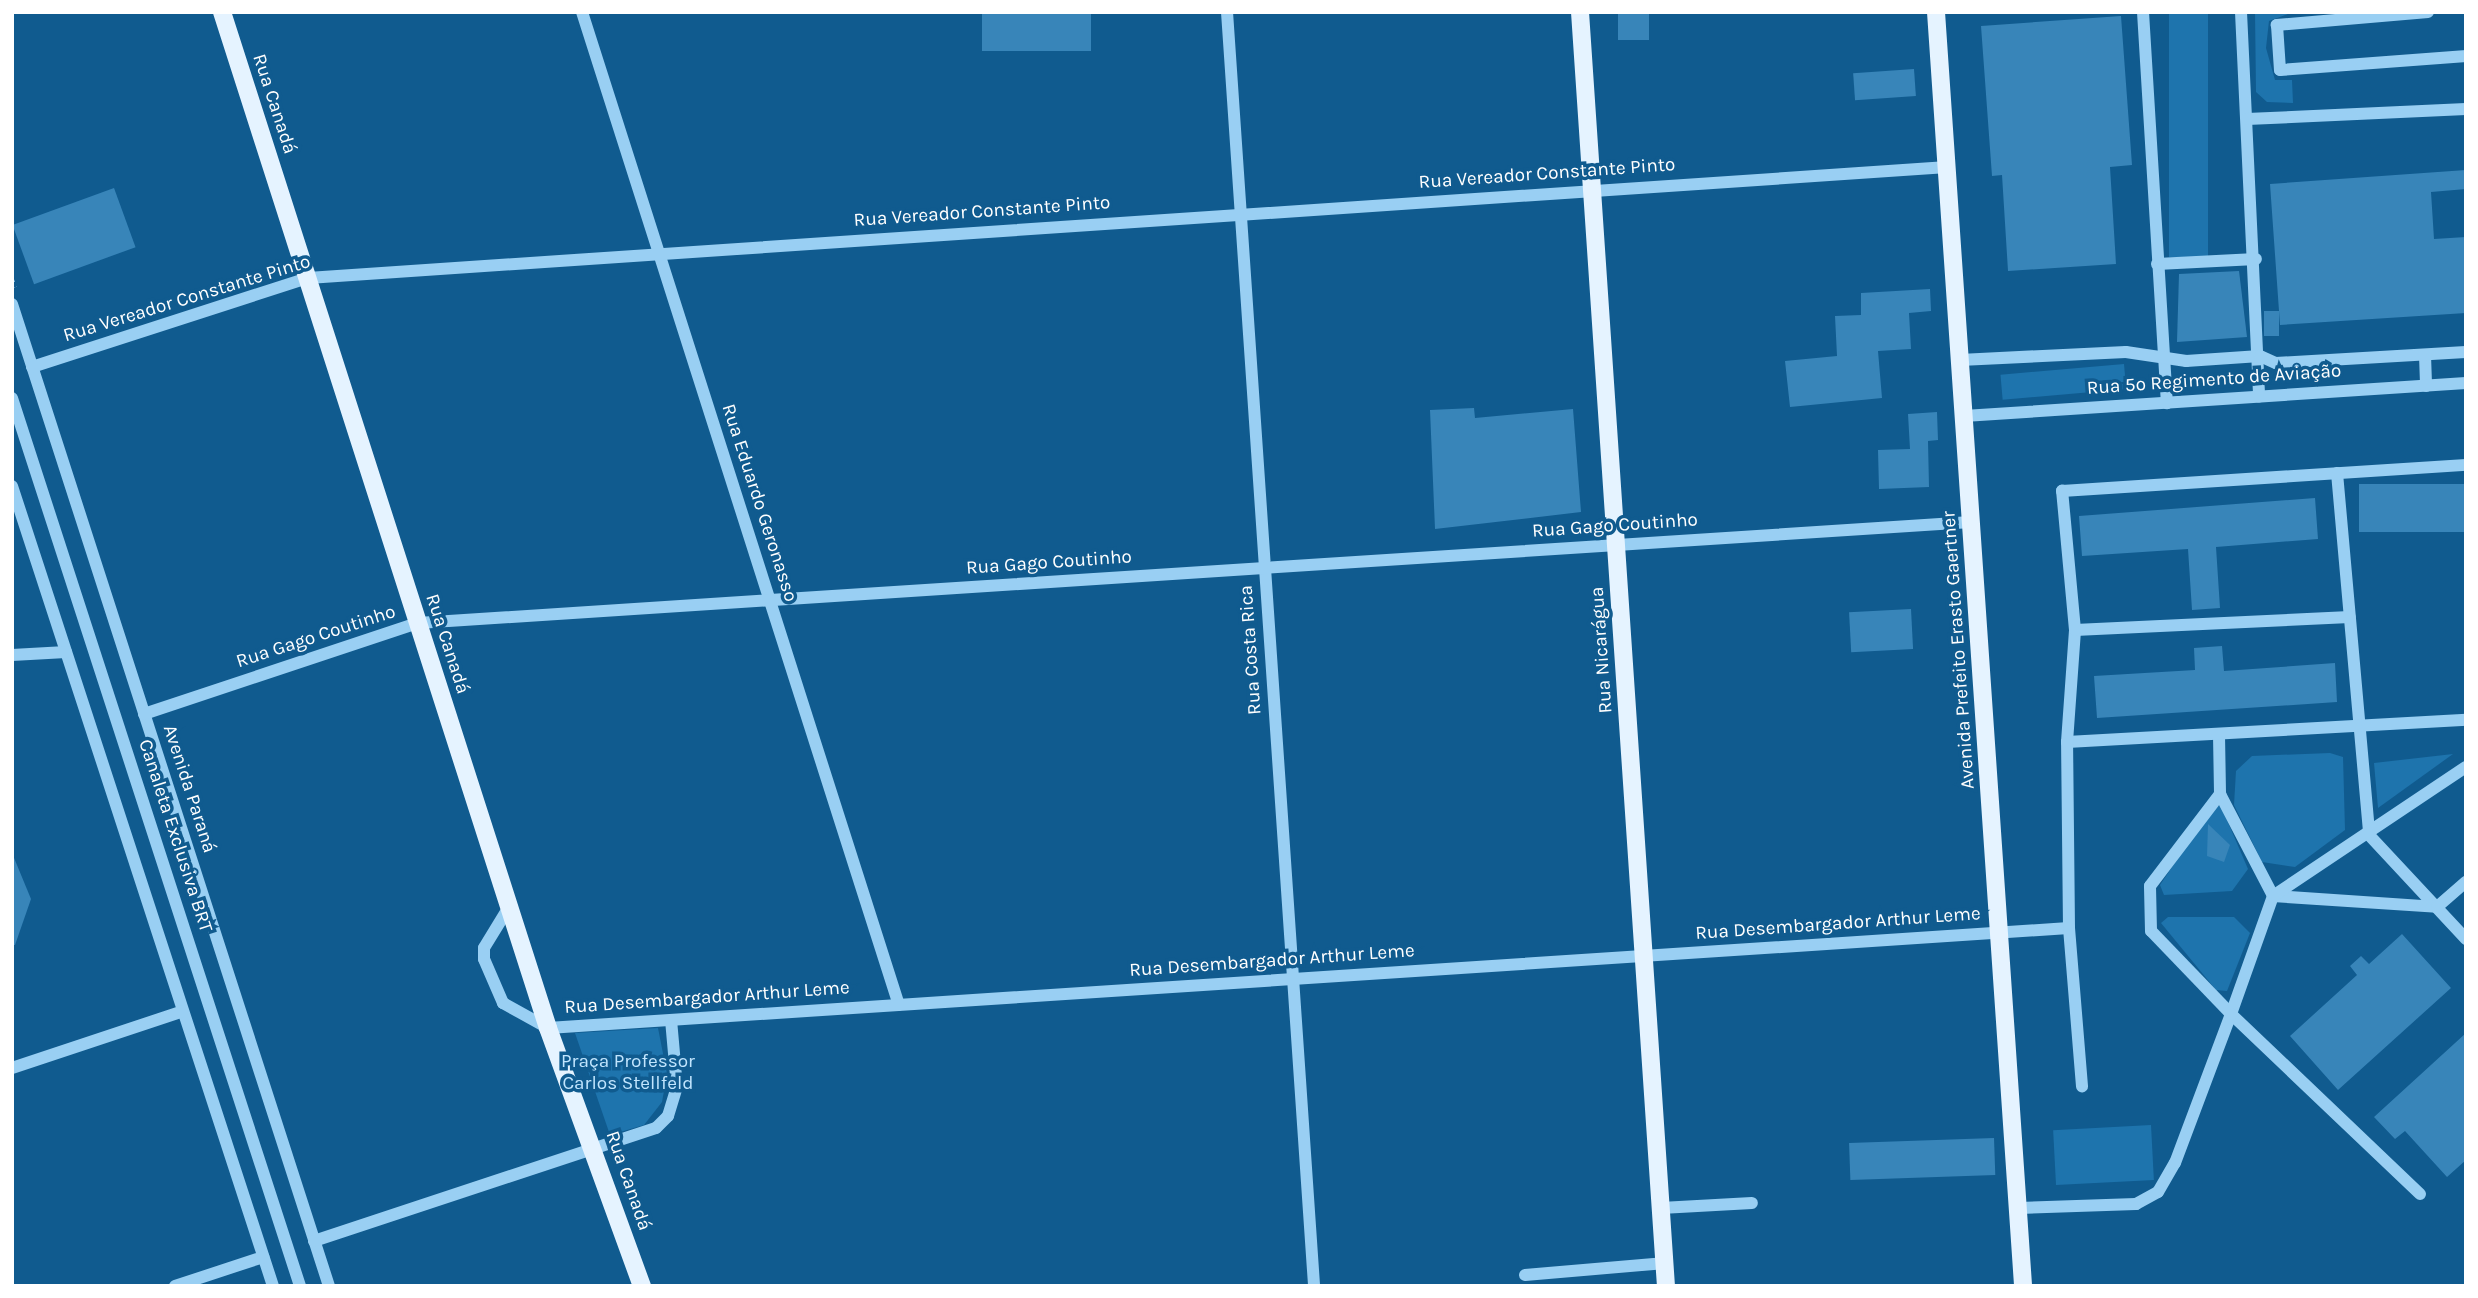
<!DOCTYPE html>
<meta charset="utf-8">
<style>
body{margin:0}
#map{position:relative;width:2478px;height:1298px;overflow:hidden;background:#105b8f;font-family:Karla,sans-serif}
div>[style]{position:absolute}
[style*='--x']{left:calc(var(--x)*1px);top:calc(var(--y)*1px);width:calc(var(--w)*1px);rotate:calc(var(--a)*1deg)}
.green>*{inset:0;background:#1e74ad;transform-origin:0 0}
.building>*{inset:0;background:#3885b9;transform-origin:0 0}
.path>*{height:3.5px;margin-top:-1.75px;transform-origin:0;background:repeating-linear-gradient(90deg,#99cff3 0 3.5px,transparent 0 8.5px)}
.minor>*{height:12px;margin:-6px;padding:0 6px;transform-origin:6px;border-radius:6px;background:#99cff3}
.major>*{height:18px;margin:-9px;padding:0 9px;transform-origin:9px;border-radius:9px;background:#e5f3ff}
span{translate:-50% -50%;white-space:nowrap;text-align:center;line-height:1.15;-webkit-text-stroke:7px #105b8f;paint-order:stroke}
.street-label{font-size:19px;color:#fff}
.park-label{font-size:19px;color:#c1e5fe}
.frame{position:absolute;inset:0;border:14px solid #fff;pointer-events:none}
</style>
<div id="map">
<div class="green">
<i style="left:2169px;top:12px;width:39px;height:245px"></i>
<i style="clip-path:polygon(2255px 12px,2293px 12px,2269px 21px,2266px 48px,2275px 80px,2292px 80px,2293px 103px,2267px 102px,2256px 92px)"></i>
<i style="left:2124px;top:364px;width:25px;height:124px;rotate:85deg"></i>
<i style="clip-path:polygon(2330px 753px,2343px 757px,2345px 830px,2295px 867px,2262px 862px,2234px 805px,2236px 771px,2252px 756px)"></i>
<i style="clip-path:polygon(2453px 754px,2378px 808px,2374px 763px)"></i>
<i style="clip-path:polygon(2213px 806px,2221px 806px,2248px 869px,2232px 891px,2164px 895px,2160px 885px)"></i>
<i style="clip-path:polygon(2168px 917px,2234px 917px,2250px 933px,2227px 991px,2216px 990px,2161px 923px)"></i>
<i style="clip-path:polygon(658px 1028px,667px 1074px,662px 1102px,644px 1125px,610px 1135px,575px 1033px)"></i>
<i style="left:2151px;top:1125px;width:55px;height:98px;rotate:87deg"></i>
</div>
<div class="building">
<i style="left:982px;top:12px;width:109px;height:39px"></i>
<i style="left:1618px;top:12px;width:31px;height:28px"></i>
<i style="clip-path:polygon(2121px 16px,2132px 165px,2110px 167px,2116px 264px,2008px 271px,2002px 175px,1992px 176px,1981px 26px)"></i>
<i style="left:1914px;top:69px;width:27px;height:61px;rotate:86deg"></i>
<i style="clip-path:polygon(2466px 170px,2466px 189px,2431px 192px,2434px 239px,2466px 237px,2466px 313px,2280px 325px,2270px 184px)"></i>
<i style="left:114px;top:188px;width:63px;height:108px;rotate:70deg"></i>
<i style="clip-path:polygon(2239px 271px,2247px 337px,2177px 342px,2179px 274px)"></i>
<i style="clip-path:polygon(1930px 289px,1931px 311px,1909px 313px,1911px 349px,1878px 351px,1882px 398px,1790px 407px,1785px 361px,1837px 356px,1835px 316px,1861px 315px,1861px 293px)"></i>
<i style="left:2264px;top:311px;width:15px;height:25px"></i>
<i style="clip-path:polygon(1474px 408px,1475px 418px,1573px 409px,1581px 512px,1435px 529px,1430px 410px)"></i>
<i style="clip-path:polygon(1937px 412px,1938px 440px,1928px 441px,1929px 487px,1879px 489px,1878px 450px,1910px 449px,1908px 414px)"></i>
<i style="left:2466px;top:484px;width:48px;height:107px;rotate:90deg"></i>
<i style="clip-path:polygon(2315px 498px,2318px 539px,2216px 547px,2220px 608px,2192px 610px,2188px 549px,2082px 556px,2079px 516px)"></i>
<i style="left:1911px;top:609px;width:40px;height:62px;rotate:87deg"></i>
<i style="clip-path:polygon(2222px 646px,2224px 671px,2335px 663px,2337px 702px,2097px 718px,2094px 676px,2195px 670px,2194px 648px)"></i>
<i style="clip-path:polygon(2208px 824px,2230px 845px,2224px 862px,2207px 856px)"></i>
<i style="clip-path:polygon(12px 853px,31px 899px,15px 945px,12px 945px)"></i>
<i style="clip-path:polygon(2402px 934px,2451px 988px,2338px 1090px,2290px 1036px,2357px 975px,2350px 966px,2361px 956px,2369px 964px)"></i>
<i style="clip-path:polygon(2466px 1033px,2466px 1160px,2447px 1177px,2405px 1131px,2395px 1139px,2374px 1117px)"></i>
<i style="left:1994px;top:1138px;width:37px;height:145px;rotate:88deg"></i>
</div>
<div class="path">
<i style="--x:12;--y:279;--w:9;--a:72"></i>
</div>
<div class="minor">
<i style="--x:582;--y:12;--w:1042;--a:72.3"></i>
<i style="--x:1227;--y:12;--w:1277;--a:86.09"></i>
<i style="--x:2143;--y:12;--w:392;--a:86.5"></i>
<i style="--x:2241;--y:12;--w:385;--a:87.3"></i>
<i style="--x:2428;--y:12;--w:152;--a:175.1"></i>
<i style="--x:2277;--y:25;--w:45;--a:86.2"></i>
<i style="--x:2280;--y:70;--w:187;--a:-4.3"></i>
<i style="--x:2247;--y:119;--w:219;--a:-2.6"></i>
<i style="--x:2157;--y:264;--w:99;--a:-2.9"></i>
<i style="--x:12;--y:304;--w:1032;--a:72.11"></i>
<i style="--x:2425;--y:355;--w:31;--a:88"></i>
<i style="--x:1960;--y:360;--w:166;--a:-2.8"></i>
<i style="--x:2126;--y:352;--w:61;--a:8.5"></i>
<i style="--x:2186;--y:361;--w:74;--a:-3.9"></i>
<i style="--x:2260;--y:356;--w:17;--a:24"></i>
<i style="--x:2276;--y:363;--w:190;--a:-3.3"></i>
<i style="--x:32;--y:367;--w:290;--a:-17.9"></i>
<i style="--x:308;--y:278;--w:1643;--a:-3.87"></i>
<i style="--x:12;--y:398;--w:934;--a:72.03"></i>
<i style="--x:1964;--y:416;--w:503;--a:-3.76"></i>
<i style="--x:2337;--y:473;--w:363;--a:84.9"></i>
<i style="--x:2369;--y:835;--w:142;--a:47"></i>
<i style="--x:12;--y:486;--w:841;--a:71.93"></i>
<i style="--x:2075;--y:630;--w:275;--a:-2.7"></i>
<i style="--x:12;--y:655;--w:54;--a:-3.2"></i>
<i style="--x:144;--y:714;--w:289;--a:-18.4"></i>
<i style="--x:418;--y:623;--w:1556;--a:-3.72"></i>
<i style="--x:2219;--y:735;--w:59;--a:89"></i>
<i style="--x:2220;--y:794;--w:115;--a:62.5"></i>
<i style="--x:2273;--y:896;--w:164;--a:3.8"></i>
<i style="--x:2437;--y:907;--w:38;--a:-41"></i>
<i style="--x:2067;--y:742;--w:400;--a:-3.2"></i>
<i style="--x:509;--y:907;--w:48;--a:121.4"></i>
<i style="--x:484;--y:948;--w:11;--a:90"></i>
<i style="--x:484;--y:959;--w:48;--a:66.6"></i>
<i style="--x:503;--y:1003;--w:51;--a:29.1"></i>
<i style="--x:548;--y:1028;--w:1524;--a:-3.76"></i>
<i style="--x:2069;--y:928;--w:186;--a:-90.6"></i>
<i style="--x:2067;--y:742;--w:112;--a:-85.9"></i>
<i style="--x:2075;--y:630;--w:140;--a:-95.3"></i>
<i style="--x:2062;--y:491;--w:405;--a:-3.7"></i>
<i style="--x:2069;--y:928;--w:159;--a:85.3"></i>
<i style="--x:12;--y:1068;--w:180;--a:-18.4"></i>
<i style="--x:2420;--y:1194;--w:261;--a:-136.4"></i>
<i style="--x:2231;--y:1014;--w:125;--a:-70.4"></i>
<i style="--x:2273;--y:896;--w:232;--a:-33.8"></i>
<i style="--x:1661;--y:1208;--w:91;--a:-3.1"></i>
<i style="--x:2018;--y:1208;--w:118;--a:-1.9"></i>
<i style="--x:2136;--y:1204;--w:25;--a:-29"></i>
<i style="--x:2158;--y:1192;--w:34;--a:-60"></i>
<i style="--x:2175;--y:1163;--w:159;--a:-69.4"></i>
<i style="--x:2231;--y:1014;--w:115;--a:-133.9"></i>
<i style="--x:2151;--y:931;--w:45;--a:-91.3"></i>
<i style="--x:2150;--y:886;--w:116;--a:-52.7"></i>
<i style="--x:314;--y:1241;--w:360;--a:-18.3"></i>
<i style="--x:656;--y:1128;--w:17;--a:-45"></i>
<i style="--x:668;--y:1116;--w:30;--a:-73"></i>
<i style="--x:677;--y:1087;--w:67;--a:-95.1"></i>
<i style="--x:1525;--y:1275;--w:141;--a:-4.9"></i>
<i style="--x:175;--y:1286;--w:93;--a:-18.2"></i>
</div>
<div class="major">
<i style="--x:222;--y:12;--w:1067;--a:72.21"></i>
<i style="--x:548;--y:1028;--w:275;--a:70"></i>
<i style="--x:1580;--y:12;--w:1277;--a:86.14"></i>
<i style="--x:1936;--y:12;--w:1277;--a:86.09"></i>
</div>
<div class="street-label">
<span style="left:274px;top:104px;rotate:72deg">Rua Canadá</span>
<span style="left:1547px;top:174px;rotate:-4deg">Rua Vereador Constante Pinto</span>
<span style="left:982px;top:212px;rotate:-4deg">Rua Vereador Constante Pinto</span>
<span style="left:187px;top:299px;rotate:-17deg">Rua Vereador Constante Pinto</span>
<span style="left:2214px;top:380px;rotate:-4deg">Rua 5º Regimento de Aviação</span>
<span style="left:759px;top:503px;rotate:72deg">Rua Eduardo Geronasso</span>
<span style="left:1615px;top:526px;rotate:-4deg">Rua Gago Coutinho</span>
<span style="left:1049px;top:563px;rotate:-4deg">Rua Gago Coutinho</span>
<span style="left:316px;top:637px;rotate:-18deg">Rua Gago Coutinho</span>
<span style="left:447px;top:644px;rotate:72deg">Rua Canadá</span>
<span style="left:1251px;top:650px;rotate:-94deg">Rua Costa Rica</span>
<span style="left:1602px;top:650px;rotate:-94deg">Rua Nicarágua</span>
<span style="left:1959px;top:650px;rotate:-94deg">Avenida Prefeito Erasto Gaertner</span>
<span style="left:189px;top:789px;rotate:72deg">Avenida Paraná</span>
<span style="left:175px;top:836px;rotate:72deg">Canaleta Exclusiva BRT</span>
<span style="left:1838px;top:924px;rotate:-4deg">Rua Desembargador Arthur Leme</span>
<span style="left:1272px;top:961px;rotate:-4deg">Rua Desembargador Arthur Leme</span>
<span style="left:707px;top:998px;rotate:-4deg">Rua Desembargador Arthur Leme</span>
<span style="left:628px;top:1181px;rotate:71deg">Rua Canadá</span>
</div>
<div class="park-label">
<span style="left:628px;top:1073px">Praça Professor<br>Carlos Stellfeld</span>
</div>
<div class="frame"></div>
</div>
